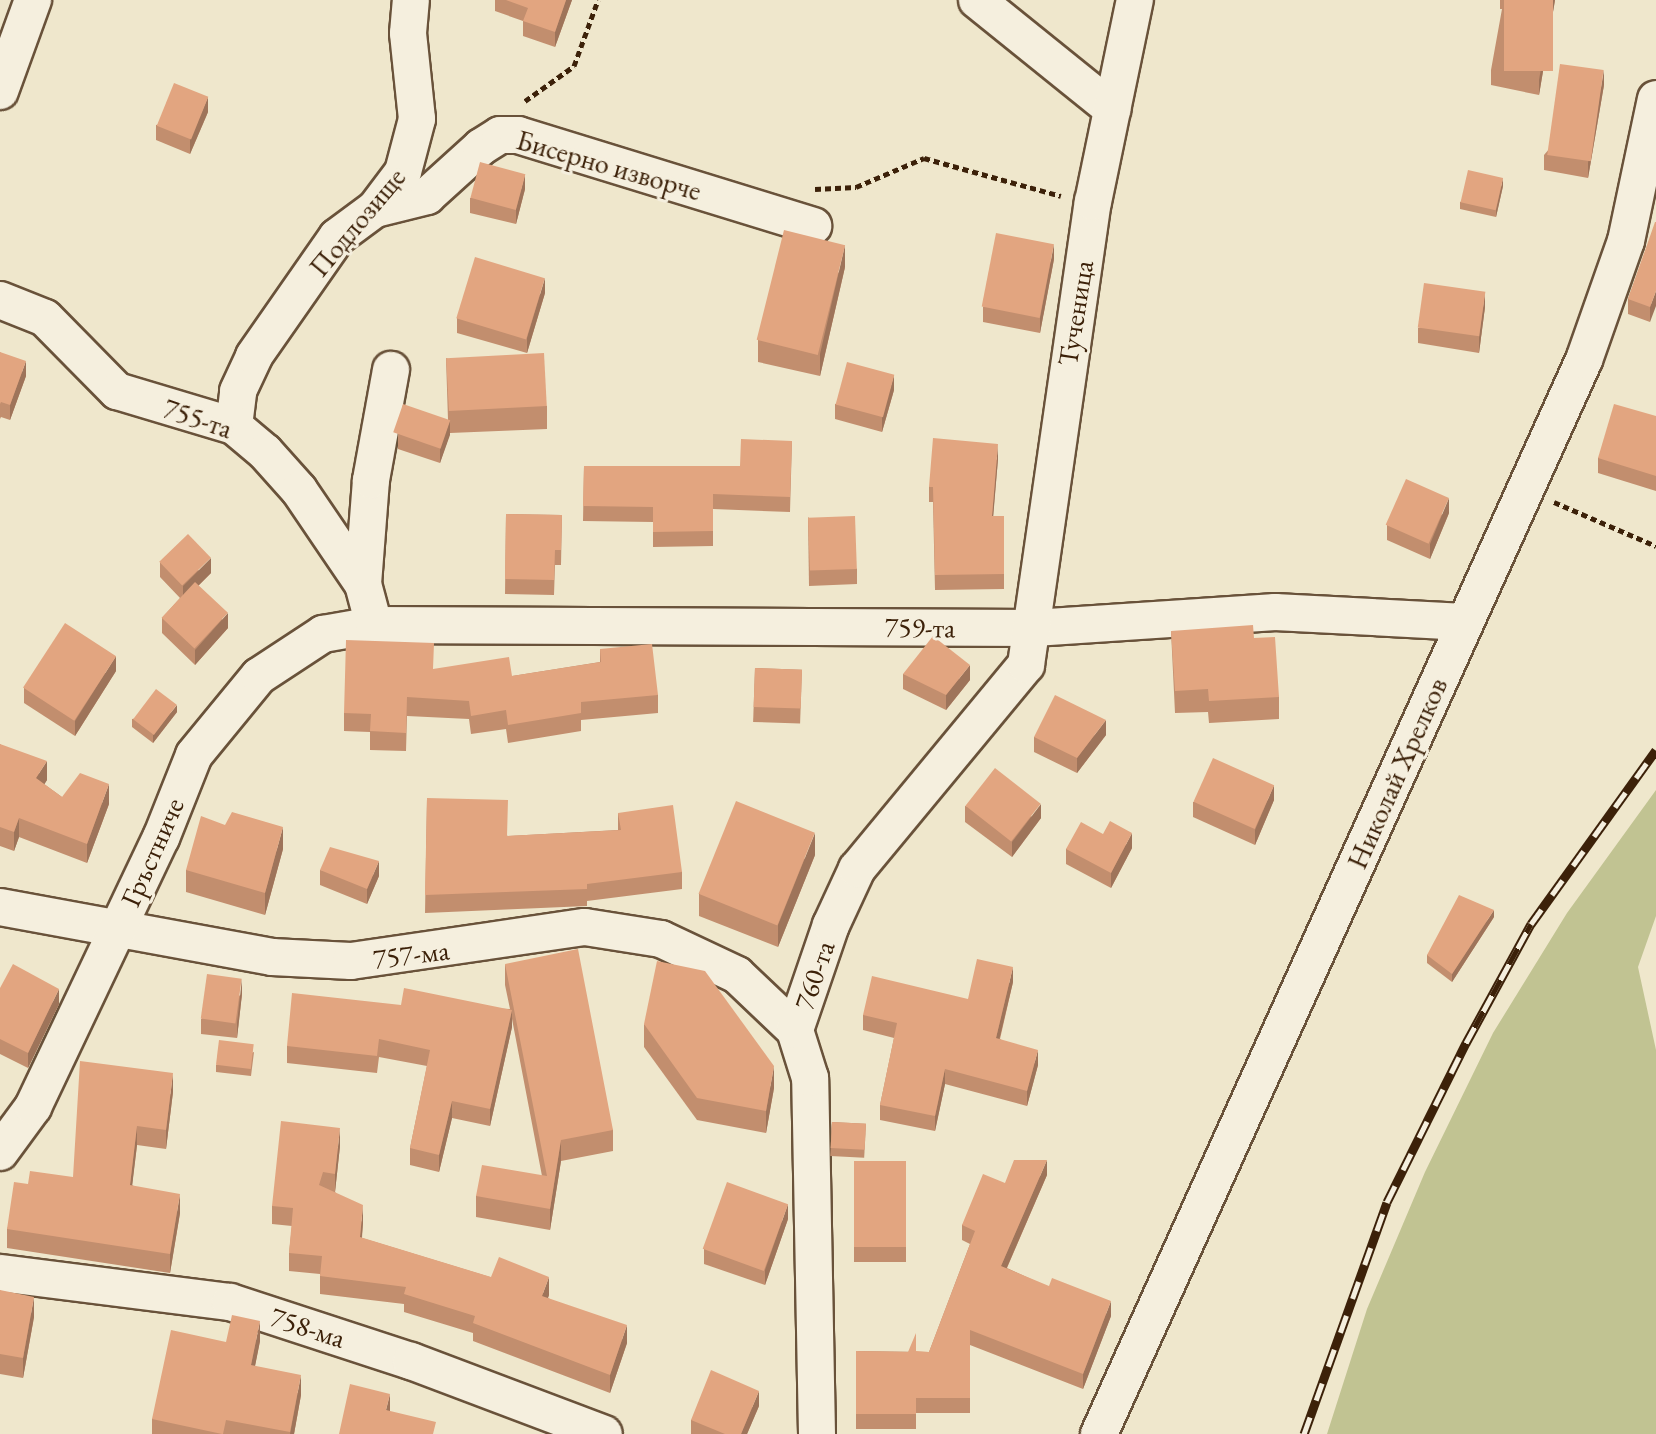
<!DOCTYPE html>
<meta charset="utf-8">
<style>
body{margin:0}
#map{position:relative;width:1656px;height:1434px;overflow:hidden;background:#efe7cc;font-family:"EB Garamond",serif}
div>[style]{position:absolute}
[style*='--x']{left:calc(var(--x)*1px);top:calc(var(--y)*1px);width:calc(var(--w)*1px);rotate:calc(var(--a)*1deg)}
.green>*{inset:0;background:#c1c392}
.path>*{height:5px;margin-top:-2.5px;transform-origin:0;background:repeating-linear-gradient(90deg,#3c2109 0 6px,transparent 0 10px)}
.roads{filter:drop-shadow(2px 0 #69523a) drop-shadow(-2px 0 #69523a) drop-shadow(0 2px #69523a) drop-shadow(0 -2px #69523a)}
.minor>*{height:36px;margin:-18px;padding:0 18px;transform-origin:18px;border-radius:18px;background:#f5efde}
.rail>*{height:9px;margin-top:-4.5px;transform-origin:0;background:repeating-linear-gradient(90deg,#f5efde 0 18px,#3c2109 0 36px);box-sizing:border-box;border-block:2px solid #3c2109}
.wall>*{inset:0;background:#c28e6e;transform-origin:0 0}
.shaded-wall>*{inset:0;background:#9e745a}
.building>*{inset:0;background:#e2a580;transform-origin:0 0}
span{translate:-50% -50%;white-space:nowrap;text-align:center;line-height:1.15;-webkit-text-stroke:6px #f5efde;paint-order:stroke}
.street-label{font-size:28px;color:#3c2109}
</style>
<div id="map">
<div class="green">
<i style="clip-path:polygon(1656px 790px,1656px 916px,1638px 967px,1656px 1050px,1656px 1434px,1327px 1434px,1367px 1309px,1425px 1172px,1493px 1033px,1567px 913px)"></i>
</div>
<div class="path">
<i style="--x:525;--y:101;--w:60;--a:-35.5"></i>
<i style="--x:574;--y:66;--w:70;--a:-70"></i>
<i style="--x:815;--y:189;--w:41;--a:-2.8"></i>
<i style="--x:856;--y:187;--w:74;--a:-23.1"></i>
<i style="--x:924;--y:158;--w:142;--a:15.5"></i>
<i style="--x:1554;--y:502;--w:111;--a:23.3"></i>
</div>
<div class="roads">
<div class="minor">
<i style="--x:977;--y:0;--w:174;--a:38.9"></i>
<i style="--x:0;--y:91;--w:97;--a:-70.1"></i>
<i style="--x:375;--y:209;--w:54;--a:-14"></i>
<i style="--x:427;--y:196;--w:73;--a:-42.2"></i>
<i style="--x:481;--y:147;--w:22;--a:-32"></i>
<i style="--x:500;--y:135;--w:18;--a:0"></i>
<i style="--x:518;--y:135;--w:309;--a:17.1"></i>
<i style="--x:0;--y:300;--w:48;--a:21.8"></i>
<i style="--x:45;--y:318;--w:103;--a:45.4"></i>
<i style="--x:117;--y:391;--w:122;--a:16.7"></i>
<i style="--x:234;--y:426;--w:40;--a:40"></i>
<i style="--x:265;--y:452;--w:51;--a:48.2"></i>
<i style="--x:299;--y:490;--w:114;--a:55.8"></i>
<i style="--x:363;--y:584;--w:42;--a:75"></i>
<i style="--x:234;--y:426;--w:35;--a:-83"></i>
<i style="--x:238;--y:391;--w:38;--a:-65"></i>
<i style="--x:254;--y:356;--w:145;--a:-55.1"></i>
<i style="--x:337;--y:237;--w:47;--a:-36.4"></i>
<i style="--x:375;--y:209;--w:46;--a:-52.9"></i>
<i style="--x:403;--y:172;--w:55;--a:-75.2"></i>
<i style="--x:417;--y:119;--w:86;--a:-96"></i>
<i style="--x:408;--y:33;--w:33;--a:-85"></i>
<i style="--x:363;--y:584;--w:104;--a:-85.6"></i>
<i style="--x:371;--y:480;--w:112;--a:-79.7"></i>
<i style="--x:0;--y:907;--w:277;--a:10.4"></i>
<i style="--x:272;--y:957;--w:79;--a:2.9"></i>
<i style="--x:351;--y:961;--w:236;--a:-8.3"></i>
<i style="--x:585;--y:927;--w:77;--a:9"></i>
<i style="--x:661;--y:939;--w:84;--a:25.3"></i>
<i style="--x:737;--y:975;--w:80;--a:43.5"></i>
<i style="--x:0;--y:1152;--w:56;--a:-53.7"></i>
<i style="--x:33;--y:1107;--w:298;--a:-64.6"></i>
<i style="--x:161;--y:838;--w:89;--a:-68.3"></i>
<i style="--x:194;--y:755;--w:102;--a:-50.6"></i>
<i style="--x:259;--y:676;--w:77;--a:-33.3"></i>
<i style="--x:323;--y:634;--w:52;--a:-10"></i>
<i style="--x:374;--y:625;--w:660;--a:0.26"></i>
<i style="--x:1034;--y:628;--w:242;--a:-3.8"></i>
<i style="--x:1275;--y:612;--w:190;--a:3"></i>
<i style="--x:0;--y:1273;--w:232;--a:7.2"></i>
<i style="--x:230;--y:1302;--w:190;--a:18.1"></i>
<i style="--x:411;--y:1361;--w:206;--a:20.7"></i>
<i style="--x:817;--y:1434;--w:356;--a:-91.1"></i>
<i style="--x:810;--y:1078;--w:50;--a:-107.4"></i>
<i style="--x:795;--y:1030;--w:111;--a:-71.1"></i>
<i style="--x:831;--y:925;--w:62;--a:-65.1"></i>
<i style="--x:857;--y:869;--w:265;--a:-50.4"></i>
<i style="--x:1026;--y:665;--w:468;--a:-81.8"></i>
<i style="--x:1093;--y:202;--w:206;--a:-78.3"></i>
<i style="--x:1099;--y:1434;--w:1178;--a:-65.7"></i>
<i style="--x:1584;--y:360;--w:126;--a:-70.6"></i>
<i style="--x:1626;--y:241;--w:145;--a:-78.1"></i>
</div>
</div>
<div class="rail">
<i style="--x:1304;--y:1434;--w:246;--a:-70.3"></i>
<i style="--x:1387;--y:1202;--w:178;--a:-63.6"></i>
<i style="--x:1466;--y:1043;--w:136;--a:-61.4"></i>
<i style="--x:1531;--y:924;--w:214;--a:-54.3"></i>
</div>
<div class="wall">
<i style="clip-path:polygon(495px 0,572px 0,555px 47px,523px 36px,523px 21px,495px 11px)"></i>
<i style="clip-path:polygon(1500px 0,1555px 0,1539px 95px,1491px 85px,1491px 70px,1502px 9px,1500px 9px)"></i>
<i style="clip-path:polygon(1604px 85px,1588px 178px,1544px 170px,1544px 155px)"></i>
<i style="clip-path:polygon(208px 112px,190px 154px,156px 140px,156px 125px)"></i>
<i style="clip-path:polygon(1503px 186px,1496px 217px,1460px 209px,1460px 202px)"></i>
<i style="clip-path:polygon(525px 189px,516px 224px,470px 213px,470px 198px)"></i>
<i style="clip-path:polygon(1656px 222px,1650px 322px,1628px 314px,1628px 299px)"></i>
<i style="clip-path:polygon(1054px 259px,1040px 333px,983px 322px,983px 307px)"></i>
<i style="clip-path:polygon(845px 267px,820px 376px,758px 362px,758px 340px)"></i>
<i style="clip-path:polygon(545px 293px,527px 353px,457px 333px,457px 318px)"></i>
<i style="clip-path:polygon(1485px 307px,1479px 353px,1418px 343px,1418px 328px)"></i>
<i style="clip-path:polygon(0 352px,26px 376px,10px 420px,1px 417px,0 419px)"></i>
<i style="clip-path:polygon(446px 358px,547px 406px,547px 429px,450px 433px,440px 463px,398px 449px,398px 434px,448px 420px)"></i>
<i style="clip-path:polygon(894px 390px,882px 432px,835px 419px,835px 404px)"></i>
<i style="clip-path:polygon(1656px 416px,1656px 491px,1598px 473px,1598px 458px)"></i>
<i style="clip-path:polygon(792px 441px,790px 512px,713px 509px,713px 546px,653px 547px,653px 522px,583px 521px,584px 466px,740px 466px)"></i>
<i style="clip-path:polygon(998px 459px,993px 516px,1004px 516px,1004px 589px,935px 590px,933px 502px,929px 502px,929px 487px)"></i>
<i style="clip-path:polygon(1449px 513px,1430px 559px,1387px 540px,1387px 525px)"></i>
<i style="clip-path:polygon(506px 514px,562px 515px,561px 565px,555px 565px,554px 595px,505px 594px)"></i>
<i style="clip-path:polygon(808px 517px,857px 569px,857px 584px,809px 586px)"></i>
<i style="clip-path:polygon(160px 562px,211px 573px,198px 586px,228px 628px,195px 665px,162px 633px,162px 618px,180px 598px,160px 577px)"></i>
<i style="clip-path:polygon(1171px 631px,1254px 638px,1279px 697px,1279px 719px,1209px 723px,1208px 712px,1175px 713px)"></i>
<i style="clip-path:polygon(600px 649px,658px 695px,658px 713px,581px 720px,581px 731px,508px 743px,506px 729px,471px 734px,469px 719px,407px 716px,406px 751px,370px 750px,370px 732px,344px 731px,344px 713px,434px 669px,512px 676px,600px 662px)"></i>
<i style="left:755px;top:668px;width:47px;height:54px;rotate:2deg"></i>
<i style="clip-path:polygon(116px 671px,75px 736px,24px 703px,24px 688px)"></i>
<i style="clip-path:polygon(903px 674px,970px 680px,946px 710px,903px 689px)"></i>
<i style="clip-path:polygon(177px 712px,153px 743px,132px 727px,132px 719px)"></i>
<i style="clip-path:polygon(1106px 735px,1077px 773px,1034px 752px,1034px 737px)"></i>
<i style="clip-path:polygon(0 744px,47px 780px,44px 784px,62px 797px,109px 804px,87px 863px,19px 837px,14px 851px,0 846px)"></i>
<i style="clip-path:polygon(427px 798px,508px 836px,618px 830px,618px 813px,682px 872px,682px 889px,587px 901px,587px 906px,425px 913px)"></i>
<i style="clip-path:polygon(1274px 800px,1255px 845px,1193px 817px,1193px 802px)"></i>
<i style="clip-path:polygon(965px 806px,1041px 818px,1012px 857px,965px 822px)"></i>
<i style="clip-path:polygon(1103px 834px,1132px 848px,1111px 888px,1066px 864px,1066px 849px)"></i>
<i style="clip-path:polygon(283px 849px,265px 915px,186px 892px,186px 870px)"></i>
<i style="clip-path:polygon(815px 855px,778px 947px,699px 916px,699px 894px)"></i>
<i style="clip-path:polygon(320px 870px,379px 876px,367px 904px,320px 885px)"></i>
<i style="clip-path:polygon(1494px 917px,1452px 982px,1427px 963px,1427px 955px)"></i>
<i style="clip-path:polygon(505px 964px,613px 1130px,613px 1151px,561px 1161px,550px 1230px,476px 1217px,476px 1196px,542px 1176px,512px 1019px,512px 1027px,490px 1126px,452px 1118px,439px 1172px,410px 1165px,410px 1148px,427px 1066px,379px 1057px,377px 1073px,287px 1063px,287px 1046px,401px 1005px,510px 1009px,505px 985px)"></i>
<i style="clip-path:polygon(1013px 982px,1000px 1039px,1038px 1065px,1027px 1106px,945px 1084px,935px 1131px,880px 1120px,880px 1105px,894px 1038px,863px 1030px,863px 1015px,968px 999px)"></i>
<i style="clip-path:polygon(0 988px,59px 1004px,28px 1068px,0 1054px)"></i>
<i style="clip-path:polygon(242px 994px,237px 1038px,201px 1034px,201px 1019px)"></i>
<i style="clip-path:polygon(644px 1024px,774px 1088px,766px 1133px,697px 1120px,644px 1047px)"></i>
<i style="clip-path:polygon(254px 1052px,251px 1076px,216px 1072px,216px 1065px)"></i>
<i style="clip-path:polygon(173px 1092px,166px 1149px,137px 1145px,132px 1185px,180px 1213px,170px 1273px,7px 1248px,7px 1229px,28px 1184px,73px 1177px)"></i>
<i style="left:832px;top:1122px;width:34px;height:34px;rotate:3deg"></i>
<i style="clip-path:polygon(340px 1146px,335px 1192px,363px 1223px,362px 1238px,549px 1295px,548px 1298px,627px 1343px,610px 1393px,473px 1341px,473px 1333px,404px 1312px,404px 1304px,320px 1294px,320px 1274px,289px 1271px,289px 1253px,292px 1226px,272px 1224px,272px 1206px)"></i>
<i style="left:854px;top:1161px;width:52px;height:101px"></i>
<i style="clip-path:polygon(1047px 1175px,1007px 1268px,1111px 1316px,1083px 1389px,970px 1345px,970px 1413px,916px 1413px,916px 1429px,856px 1429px,856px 1351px,929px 1352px,970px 1244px,962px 1240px,962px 1225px,1005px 1183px)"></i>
<i style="clip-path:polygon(788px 1219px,765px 1285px,704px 1264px,704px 1249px)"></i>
<i style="clip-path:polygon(0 1290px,34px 1317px,23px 1378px,0 1374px)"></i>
<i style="clip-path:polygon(260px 1341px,255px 1366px,301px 1395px,294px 1434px,152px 1434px,152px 1419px,226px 1342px)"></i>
<i style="clip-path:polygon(759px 1406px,747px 1434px,691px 1434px,691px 1420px)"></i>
</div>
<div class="shaded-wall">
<i style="clip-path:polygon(566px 0,572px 0,555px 47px,555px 32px)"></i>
<i style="clip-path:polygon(1553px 0,1555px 0,1539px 95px,1539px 80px)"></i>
<i style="clip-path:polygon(1604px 70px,1604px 85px,1588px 178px,1588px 163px)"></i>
<i style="clip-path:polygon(208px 97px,208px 112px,190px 154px,190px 139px)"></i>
<i style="clip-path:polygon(525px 174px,525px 189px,516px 224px,516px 209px)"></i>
<i style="clip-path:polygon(1503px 178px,1503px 186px,1496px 217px,1496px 210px)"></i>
<i style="clip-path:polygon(1054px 244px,1054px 259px,1040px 333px,1040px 318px)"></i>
<i style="clip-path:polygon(845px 245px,845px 267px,820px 376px,820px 354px)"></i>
<i style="clip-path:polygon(545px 278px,545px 293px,527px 353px,527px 338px)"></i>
<i style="clip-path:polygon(1656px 291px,1656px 306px,1650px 322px,1650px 307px)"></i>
<i style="clip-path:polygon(1485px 292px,1485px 307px,1479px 353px,1479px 338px)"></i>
<i style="clip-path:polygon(26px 361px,26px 376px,10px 420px,10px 405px)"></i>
<i style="clip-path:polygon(894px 375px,894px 390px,882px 432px,882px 417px)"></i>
<i style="clip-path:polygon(450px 420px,450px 435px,440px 463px,440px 448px)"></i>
<i style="clip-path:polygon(998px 444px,998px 459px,992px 531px,992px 516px)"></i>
<i style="clip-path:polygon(1449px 498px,1449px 513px,1430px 559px,1430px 544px)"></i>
<i style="clip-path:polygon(211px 558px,211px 573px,183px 601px,183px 586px)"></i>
<i style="clip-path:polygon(228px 613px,228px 628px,195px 665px,195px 650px)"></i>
<i style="clip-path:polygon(116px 656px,116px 671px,75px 736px,75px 721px)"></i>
<i style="clip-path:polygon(970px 665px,970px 680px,946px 710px,946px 695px)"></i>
<i style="clip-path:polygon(177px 705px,177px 712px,153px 743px,153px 735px)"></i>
<i style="clip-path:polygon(1106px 720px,1106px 735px,1077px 773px,1077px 758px)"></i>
<i style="clip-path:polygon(47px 761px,47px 780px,36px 798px,36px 778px)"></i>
<i style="clip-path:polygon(109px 784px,109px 804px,87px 863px,87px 844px)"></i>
<i style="clip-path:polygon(1274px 785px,1274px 800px,1255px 845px,1255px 830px)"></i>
<i style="clip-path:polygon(1041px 804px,1041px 818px,1012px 857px,1012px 842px)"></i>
<i style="clip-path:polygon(19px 818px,19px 837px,14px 851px,14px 832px)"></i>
<i style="clip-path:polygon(283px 827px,283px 849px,265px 915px,265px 893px)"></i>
<i style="clip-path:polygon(815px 833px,815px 855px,778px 947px,778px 925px)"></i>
<i style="clip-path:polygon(1132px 833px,1132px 848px,1111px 888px,1111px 873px)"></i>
<i style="clip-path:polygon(379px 861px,379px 876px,367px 904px,367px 889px)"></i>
<i style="clip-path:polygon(1494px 910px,1494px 917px,1452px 982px,1452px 974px)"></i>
<i style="clip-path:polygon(1013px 967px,1013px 982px,996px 1053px,996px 1038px)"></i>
<i style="clip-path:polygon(242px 979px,242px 994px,237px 1038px,237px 1023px)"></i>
<i style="clip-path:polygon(59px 989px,59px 1004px,28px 1068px,28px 1053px)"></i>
<i style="clip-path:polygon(512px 1010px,512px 1027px,490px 1126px,490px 1109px)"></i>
<i style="clip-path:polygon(1038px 1050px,1038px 1065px,1027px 1106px,1027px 1091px)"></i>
<i style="clip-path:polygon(774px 1066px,774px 1088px,766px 1133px,766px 1111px)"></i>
<i style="clip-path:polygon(945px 1069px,945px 1084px,935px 1131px,935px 1116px)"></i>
<i style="clip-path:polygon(173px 1073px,173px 1092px,166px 1149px,166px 1130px)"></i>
<i style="clip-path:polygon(452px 1101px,452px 1118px,439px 1172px,439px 1155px)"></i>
<i style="clip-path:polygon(137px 1126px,137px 1145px,130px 1204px,130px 1185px)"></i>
<i style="clip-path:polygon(340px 1128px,340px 1146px,335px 1192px,335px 1174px)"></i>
<i style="clip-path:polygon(561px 1140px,561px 1161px,550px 1230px,550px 1209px)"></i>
<i style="clip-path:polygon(1047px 1160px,1047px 1175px,1001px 1281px,1001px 1266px)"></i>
<i style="clip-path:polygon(180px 1194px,180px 1213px,170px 1273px,170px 1254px)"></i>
<i style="clip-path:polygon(788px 1204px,788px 1219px,765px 1285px,765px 1270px)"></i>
<i style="clip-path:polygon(363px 1205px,363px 1223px,360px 1255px,360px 1237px)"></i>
<i style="clip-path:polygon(549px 1277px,549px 1295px,542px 1314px,542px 1296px)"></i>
<i style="clip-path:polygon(34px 1297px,34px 1317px,23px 1378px,23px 1358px)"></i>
<i style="clip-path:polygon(1111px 1301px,1111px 1316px,1083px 1389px,1083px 1374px)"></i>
<i style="clip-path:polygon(260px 1321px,260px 1341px,251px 1386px,251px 1365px)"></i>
<i style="clip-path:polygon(627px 1325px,627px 1343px,610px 1393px,610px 1375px)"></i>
<i style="clip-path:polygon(301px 1375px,301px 1395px,294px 1434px,290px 1434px)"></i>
<i style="clip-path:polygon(759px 1391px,759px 1406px,747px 1434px,741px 1434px)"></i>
<i style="clip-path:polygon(390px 1394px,390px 1416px,386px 1410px)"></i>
</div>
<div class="building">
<i style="clip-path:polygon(506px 0,566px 0,555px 32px,523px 21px,528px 8px)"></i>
<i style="left:1504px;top:0;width:49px;height:71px"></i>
<i style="left:1560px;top:64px;width:44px;height:92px;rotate:8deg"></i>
<i style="left:174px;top:83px;width:37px;height:46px;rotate:22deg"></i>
<i style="left:480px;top:162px;width:47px;height:37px;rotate:15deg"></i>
<i style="left:1468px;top:170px;width:36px;height:33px;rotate:13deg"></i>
<i style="clip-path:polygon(1655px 222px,1656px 222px,1656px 291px,1650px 307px,1628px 299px)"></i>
<i style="left:784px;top:230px;width:63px;height:113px;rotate:14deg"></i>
<i style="left:996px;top:233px;width:59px;height:75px;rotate:11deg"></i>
<i style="left:475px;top:257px;width:73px;height:64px;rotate:17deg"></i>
<i style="left:1424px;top:283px;width:62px;height:45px;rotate:8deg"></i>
<i style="clip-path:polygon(0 352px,26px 361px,10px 405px,1px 402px,0 404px)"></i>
<i style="left:544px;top:353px;width:53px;height:98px;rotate:87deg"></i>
<i style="left:847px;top:362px;width:49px;height:44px;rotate:15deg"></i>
<i style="left:403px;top:404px;width:50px;height:30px;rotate:19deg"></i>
<i style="clip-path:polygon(1614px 404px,1656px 416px,1656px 476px,1598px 458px)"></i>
<i style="clip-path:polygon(933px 438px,998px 444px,992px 516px,1004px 516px,1004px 574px,935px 575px,933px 487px,929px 487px)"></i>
<i style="clip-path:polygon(741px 439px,792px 441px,790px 497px,713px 494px,713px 531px,653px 532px,653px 507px,583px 506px,584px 466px,740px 466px)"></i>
<i style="left:1406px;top:479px;width:47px;height:50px;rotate:24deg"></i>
<i style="clip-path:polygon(506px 514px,562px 515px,561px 550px,555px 550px,554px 580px,505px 579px)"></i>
<i style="left:855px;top:516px;width:53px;height:47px;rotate:88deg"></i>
<i style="left:188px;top:534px;width:33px;height:40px;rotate:46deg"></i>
<i style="left:195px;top:582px;width:45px;height:49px;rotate:43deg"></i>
<i style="left:65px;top:623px;width:61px;height:77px;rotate:33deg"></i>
<i style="clip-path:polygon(1253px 625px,1254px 638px,1275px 637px,1279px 697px,1209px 701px,1208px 689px,1175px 691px,1171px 631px)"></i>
<i style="clip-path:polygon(933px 636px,970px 665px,946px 695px,903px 674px)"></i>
<i style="clip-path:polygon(346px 640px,434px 643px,433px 669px,509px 657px,512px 676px,601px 662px,600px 649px,652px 644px,658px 695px,581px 702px,581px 713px,508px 725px,506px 710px,471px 716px,469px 701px,407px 697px,406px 733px,370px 731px,371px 714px,344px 713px)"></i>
<i style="left:755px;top:668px;width:47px;height:39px;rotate:2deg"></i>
<i style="left:156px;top:689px;width:26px;height:38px;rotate:37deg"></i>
<i style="clip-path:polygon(1055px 695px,1106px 720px,1077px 758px,1034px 737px)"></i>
<i style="clip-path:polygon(0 744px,47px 761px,36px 778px,62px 797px,80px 773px,109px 784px,87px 844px,19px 818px,14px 832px,0 827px)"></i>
<i style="left:1213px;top:758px;width:67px;height:48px;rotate:24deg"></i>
<i style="left:995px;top:768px;width:58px;height:48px;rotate:38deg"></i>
<i style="clip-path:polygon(427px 798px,508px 800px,507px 836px,621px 830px,618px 813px,673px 805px,682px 872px,587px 884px,587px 889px,425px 895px)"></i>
<i style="left:736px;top:801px;width:85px;height:100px;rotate:22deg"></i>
<i style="clip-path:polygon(232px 812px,283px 827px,265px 893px,186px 870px,201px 816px,225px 825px)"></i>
<i style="clip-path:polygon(1110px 821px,1132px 833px,1111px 873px,1066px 849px,1081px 822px,1103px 834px)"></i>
<i style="clip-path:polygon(330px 847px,379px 861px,367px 889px,320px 870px)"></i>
<i style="clip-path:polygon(1459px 895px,1494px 910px,1452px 974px,1427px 955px)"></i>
<i style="clip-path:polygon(578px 949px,613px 1130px,561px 1140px,550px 1209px,476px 1196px,482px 1165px,547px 1176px,505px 964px)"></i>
<i style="clip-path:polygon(977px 959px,1013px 967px,996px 1038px,1038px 1050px,1027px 1091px,945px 1069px,935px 1116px,880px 1105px,897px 1023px,863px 1015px,872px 976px,968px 999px)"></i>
<i style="clip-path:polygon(657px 961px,705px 971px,774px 1066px,766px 1111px,697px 1098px,644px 1024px)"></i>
<i style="clip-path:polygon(13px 964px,59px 989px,28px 1053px,0 1039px,0 988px)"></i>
<i style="left:207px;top:974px;width:35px;height:45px;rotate:8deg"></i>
<i style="clip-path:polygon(404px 988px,512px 1010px,490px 1109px,452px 1101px,439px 1155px,410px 1148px,430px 1050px,379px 1039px,377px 1056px,287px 1046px,292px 993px,401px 1005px)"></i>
<i style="left:219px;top:1040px;width:35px;height:25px;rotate:7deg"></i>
<i style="clip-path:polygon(80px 1061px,173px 1073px,166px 1130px,137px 1126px,130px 1185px,180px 1194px,170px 1254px,7px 1229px,14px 1182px,28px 1184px,30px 1171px,73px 1177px)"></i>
<i style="clip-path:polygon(281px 1121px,340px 1128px,335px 1174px,323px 1172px,319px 1185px,363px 1205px,360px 1237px,491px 1277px,499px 1257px,549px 1277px,542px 1296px,627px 1325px,610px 1375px,473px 1323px,475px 1316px,404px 1294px,406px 1287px,320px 1276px,322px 1256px,289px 1253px,293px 1208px,272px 1206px)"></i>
<i style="left:832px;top:1122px;width:34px;height:26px;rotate:3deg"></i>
<i style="clip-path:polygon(1014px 1160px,1047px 1160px,1001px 1266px,1049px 1286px,1052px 1278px,1111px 1301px,1083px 1374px,970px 1330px,970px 1398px,916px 1398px,916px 1414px,856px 1414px,856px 1351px,908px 1352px,916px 1333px,916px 1351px,929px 1352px,975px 1231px,962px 1225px,983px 1174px,1005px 1183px)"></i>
<i style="left:854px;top:1161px;width:52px;height:86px"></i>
<i style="left:727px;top:1182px;width:65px;height:71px;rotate:20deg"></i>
<i style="clip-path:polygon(0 1290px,34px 1297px,23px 1358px,0 1354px)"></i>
<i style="clip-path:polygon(232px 1315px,260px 1321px,251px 1365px,301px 1375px,290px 1432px,226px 1420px,223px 1434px,222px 1434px,152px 1419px,171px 1330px,226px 1342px)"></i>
<i style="clip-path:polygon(711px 1370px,759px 1391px,741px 1434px,725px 1434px,691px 1420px)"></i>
<i style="clip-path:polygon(350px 1384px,390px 1394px,386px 1410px,436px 1422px,433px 1434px,339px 1434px)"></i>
</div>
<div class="street-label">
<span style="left:609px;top:165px;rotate:16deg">Бисерно изворче</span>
<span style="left:357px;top:222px;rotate:-50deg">Подлозище</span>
<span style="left:1075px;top:313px;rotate:-81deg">Тученица</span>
<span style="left:198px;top:418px;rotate:19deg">755-та</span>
<span style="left:920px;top:627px;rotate:1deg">759-та</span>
<span style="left:1397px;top:773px;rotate:-66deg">Николай Хрелков</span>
<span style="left:152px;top:852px;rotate:-66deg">Гръстниче</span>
<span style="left:411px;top:954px;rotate:-7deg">757-ма</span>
<span style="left:814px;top:975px;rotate:-71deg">760-та</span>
<span style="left:308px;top:1327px;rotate:18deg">758-ма</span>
</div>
</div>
